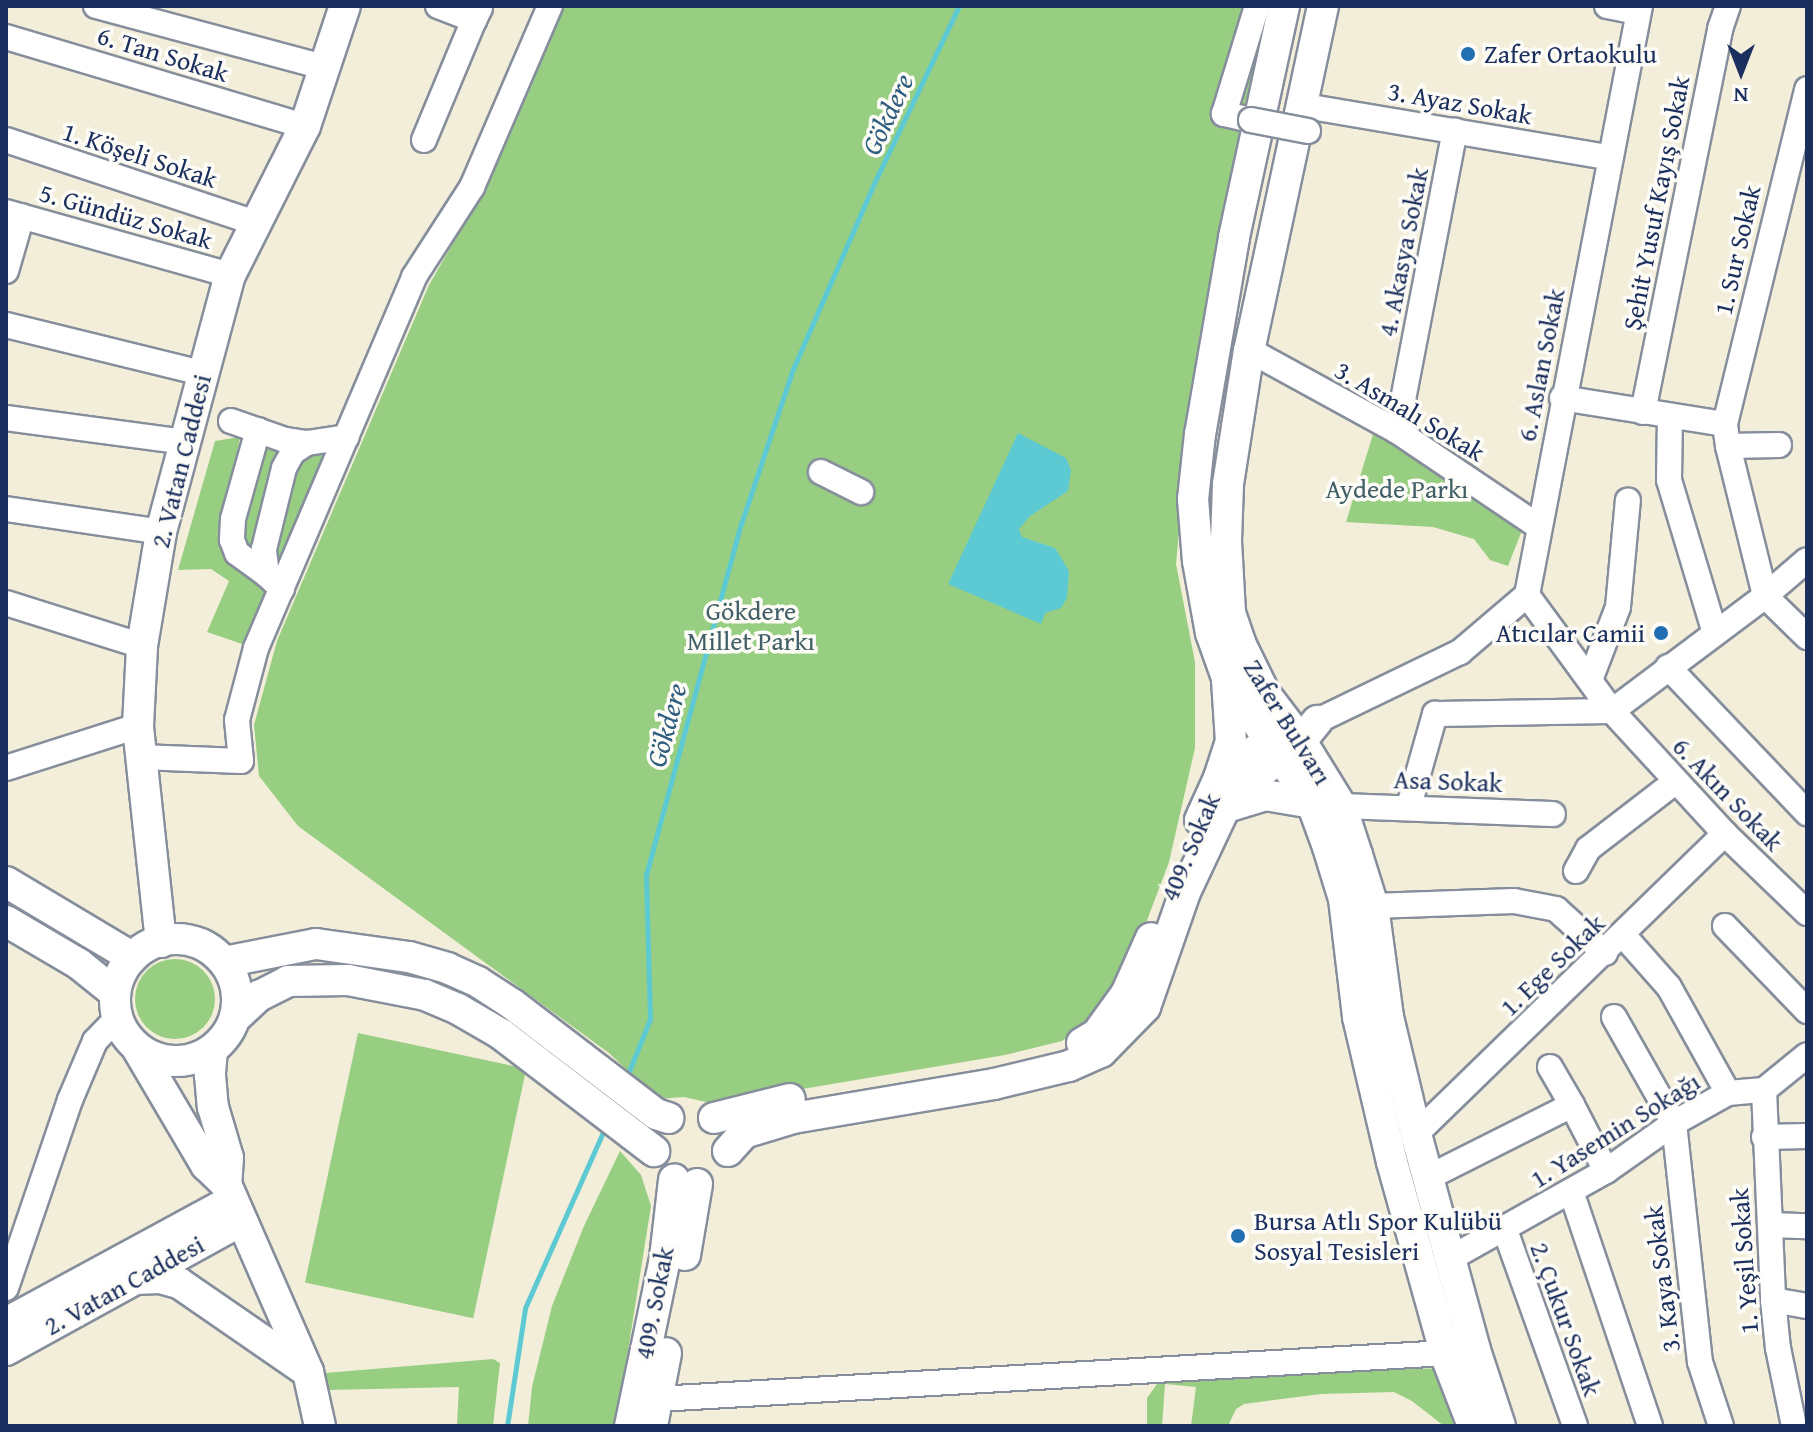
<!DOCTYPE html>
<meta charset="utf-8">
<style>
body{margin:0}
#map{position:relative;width:1813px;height:1432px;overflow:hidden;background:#f2eed9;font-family:"Gentium Book Plus",serif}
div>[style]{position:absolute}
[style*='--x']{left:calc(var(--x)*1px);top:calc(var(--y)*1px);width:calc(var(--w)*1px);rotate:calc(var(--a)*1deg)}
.green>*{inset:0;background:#97ce81;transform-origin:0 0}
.round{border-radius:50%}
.water>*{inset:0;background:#5dcad3}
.stream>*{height:5px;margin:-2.5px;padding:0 2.5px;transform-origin:2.5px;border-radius:2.5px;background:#5dcad3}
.roads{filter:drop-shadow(2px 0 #868e9c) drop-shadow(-2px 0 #868e9c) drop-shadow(0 2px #868e9c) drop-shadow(0 -2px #868e9c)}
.minor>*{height:24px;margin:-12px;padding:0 12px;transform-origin:12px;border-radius:12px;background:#fff}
.major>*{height:30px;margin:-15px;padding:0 15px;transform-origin:15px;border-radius:15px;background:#fff}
.major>.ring{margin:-15px;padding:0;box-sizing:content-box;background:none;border:30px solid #fff;border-radius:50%}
.bridges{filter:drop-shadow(2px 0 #868e9c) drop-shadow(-2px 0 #868e9c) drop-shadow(0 2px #868e9c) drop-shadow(0 -2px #868e9c)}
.minor-bridge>*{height:24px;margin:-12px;padding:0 12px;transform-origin:12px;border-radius:12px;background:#fff}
.dots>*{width:22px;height:22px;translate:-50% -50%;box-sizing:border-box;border:4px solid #fdfcf7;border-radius:50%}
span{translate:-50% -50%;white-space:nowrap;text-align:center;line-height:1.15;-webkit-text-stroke:7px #fdfcf7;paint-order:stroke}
.street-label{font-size:26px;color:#1b2f5e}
.poi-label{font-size:26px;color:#1b2f5e}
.left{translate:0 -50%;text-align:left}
.right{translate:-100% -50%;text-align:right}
.park-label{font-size:26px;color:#405f68}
.water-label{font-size:28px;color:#2f5e81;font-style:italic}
.frame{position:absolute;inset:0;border:8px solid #1b2f5e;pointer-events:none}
.north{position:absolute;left:1701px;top:32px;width:80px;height:80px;-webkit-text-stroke:6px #fdfcf7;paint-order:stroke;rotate:180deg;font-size:22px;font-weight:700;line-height:32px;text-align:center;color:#1b2f5e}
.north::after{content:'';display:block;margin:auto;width:28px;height:36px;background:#1b2f5e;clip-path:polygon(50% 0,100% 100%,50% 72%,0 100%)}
</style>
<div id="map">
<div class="green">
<i style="clip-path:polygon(563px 6px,1271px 6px,1212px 268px,1181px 510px,1176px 564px,1195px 662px,1195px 748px,1169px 862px,1140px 939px,1111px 997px,1085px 1024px,1062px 1041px,1005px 1055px,748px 1098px,724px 1106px,684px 1097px,658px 1099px,609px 1053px,298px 826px,259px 776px,254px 725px,277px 641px,429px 285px,483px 191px)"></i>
<i style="clip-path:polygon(1374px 431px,1523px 528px,1508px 566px,1490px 560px,1474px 539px,1433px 527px,1346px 522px)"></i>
<i style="clip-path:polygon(240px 437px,225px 522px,271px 586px,248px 646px,207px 632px,229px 581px,211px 569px,178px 570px,215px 441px)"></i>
<i style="clip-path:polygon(330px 446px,283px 580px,272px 558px,295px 461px)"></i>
<i style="clip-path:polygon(270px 447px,278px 454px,251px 554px,239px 546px,243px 514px,264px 449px)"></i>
<i class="round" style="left:135px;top:959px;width:80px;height:80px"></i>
<i style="left:358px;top:1033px;width:172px;height:255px;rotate:12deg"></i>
<i style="clip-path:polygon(620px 1151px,641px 1175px,651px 1206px,616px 1426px,528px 1426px,532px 1387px,552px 1306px,584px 1226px)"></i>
<i style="clip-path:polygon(493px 1359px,500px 1363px,493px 1426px,457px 1426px,459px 1387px,328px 1390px,325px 1373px)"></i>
<i style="clip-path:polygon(1448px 1368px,1469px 1426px,1444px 1426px,1412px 1401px,1394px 1392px,1321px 1394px,1244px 1404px,1236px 1409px,1228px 1426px,1191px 1426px,1196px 1387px,1165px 1384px,1162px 1426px,1147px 1426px,1147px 1398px,1160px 1380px,1194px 1375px)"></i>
</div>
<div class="water">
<i style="clip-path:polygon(1018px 433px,1066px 458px,1071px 470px,1068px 491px,1030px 516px,1019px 529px,1022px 537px,1055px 548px,1069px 571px,1067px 598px,1061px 608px,1045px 613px,1041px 624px,948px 584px)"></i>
</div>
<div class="stream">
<i style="--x:626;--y:1079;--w:65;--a:-68.2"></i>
<i style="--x:650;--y:1019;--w:144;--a:-91.6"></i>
<i style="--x:646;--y:875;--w:364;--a:-74.9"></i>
<i style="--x:741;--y:524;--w:163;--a:-71.5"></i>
<i style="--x:793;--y:369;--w:210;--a:-66.4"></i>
<i style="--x:877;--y:177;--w:190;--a:-64.4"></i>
<i style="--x:507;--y:1426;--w:119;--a:-81.3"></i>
<i style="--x:525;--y:1308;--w:200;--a:-66.1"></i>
</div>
<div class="roads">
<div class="minor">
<i style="--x:96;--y:6;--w:236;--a:15"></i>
<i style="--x:438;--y:6;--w:39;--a:21"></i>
<i style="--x:474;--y:20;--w:13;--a:-63"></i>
<i style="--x:1607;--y:6;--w:32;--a:11"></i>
<i style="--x:1640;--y:6;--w:600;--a:100.86"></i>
<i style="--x:1527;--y:595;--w:144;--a:53.8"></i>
<i style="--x:1612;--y:711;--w:167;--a:47.4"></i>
<i style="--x:1725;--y:834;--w:114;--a:43.9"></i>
<i style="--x:6;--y:37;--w:312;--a:16.6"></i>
<i style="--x:1299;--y:105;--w:316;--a:9.6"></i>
<i style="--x:1251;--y:120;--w:28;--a:-167"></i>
<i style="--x:1224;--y:114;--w:113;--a:-73"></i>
<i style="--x:6;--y:140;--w:262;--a:18.4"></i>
<i style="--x:424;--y:140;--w:130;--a:-67.4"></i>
<i style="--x:6;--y:212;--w:233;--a:15.7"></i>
<i style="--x:6;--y:271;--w:57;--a:-73.8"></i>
<i style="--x:6;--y:325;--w:201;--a:13.8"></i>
<i style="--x:1249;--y:350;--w:169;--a:28.7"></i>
<i style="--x:1397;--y:431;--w:170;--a:34"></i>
<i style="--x:1562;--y:398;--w:165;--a:9.1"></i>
<i style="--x:1643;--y:412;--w:391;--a:-78.6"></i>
<i style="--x:1720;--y:29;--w:24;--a:-71"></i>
<i style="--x:1670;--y:416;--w:64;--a:90.9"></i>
<i style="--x:1669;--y:480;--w:160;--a:73.3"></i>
<i style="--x:6;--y:418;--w:182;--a:7.6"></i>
<i style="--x:231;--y:421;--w:57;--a:19.4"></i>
<i style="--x:285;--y:440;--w:22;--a:8"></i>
<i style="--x:258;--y:430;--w:92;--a:105.7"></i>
<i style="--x:233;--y:519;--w:21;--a:93"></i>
<i style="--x:232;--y:540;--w:14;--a:69"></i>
<i style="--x:237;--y:553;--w:37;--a:36"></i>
<i style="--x:1397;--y:431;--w:306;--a:-79.1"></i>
<i style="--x:1779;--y:445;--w:51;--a:178.9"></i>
<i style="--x:1728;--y:446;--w:154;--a:76.1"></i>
<i style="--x:1765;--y:596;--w:59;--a:44.3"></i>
<i style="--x:1728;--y:446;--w:22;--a:-98"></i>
<i style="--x:1725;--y:424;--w:345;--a:-76.2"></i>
<i style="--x:821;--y:472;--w:45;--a:26.6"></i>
<i style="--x:6;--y:509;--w:157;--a:8.4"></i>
<i style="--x:282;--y:589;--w:21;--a:-137"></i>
<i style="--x:267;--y:575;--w:26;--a:-97"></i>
<i style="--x:264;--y:549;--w:83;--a:-76.1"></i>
<i style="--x:284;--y:468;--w:18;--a:-61"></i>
<i style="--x:293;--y:452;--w:17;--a:-33"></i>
<i style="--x:307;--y:443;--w:40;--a:-8.5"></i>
<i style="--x:6;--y:603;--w:143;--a:17.5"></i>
<i style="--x:1668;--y:667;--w:202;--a:46.4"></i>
<i style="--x:1590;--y:680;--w:78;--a:-69"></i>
<i style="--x:1618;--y:607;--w:107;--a:-84.7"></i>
<i style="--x:1612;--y:711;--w:191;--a:-36.9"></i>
<i style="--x:1765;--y:596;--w:55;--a:-40.6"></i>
<i style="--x:1317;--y:721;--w:159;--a:-25.8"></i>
<i style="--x:1460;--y:652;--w:88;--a:-40.4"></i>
<i style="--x:140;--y:757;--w:101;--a:2.3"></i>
<i style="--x:241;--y:761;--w:41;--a:-95.6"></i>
<i style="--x:237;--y:720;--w:74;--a:-75.2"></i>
<i style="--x:256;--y:648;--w:403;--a:-66.9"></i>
<i style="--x:414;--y:277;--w:107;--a:-57.2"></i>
<i style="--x:472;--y:187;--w:197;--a:-66.7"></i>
<i style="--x:6;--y:768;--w:139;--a:-17.7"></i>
<i style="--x:1341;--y:806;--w:212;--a:2.2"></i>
<i style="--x:1409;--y:806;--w:96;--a:-74.2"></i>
<i style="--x:1435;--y:714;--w:177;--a:-1"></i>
<i style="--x:1576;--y:871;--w:25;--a:-61"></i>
<i style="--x:1588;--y:849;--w:110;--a:-37.6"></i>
<i style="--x:1373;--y:906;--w:141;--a:-2"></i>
<i style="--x:1514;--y:901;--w:43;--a:10.8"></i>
<i style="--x:1556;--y:909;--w:66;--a:41.9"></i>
<i style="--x:1725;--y:926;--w:118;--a:46"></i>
<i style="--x:1623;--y:935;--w:69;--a:48.5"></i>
<i style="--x:1669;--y:987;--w:121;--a:60.9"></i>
<i style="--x:1614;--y:1017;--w:122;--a:60.5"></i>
<i style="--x:1674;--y:1123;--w:240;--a:83.8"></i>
<i style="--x:1700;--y:1362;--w:67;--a:71.8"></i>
<i style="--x:1550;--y:1067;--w:44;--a:59.9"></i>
<i style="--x:1764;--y:1090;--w:210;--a:87.5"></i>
<i style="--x:1773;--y:1300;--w:48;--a:84.1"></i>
<i style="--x:1778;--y:1348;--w:80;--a:78.4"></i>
<i style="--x:1416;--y:1134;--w:431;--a:-44.2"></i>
<i style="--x:1764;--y:1137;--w:43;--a:-1.3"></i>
<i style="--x:1429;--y:1177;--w:160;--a:-26.7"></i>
<i style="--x:1572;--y:1105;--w:74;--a:62.7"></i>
<i style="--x:1571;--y:1191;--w:248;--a:71.4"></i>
<i style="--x:1770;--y:1225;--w:37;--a:2"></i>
<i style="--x:1505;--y:1230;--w:208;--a:70.3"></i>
<i style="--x:1451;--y:1258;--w:178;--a:-29.3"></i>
<i style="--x:1606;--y:1171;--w:83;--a:-35.2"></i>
<i style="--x:1674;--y:1123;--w:62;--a:-29.1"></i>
<i style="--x:1728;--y:1093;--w:36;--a:-5"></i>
<i style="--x:1764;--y:1090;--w:55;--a:-39.1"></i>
<i style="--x:6;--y:1288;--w:199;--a:-71.2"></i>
<i style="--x:70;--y:1100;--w:64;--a:-67"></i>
<i style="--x:95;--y:1041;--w:32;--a:-46"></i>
<i style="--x:1773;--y:1300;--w:35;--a:10"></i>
<i style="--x:641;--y:1400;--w:823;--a:-3.34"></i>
</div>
<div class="major">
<i style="--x:1284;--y:6;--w:237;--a:102.2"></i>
<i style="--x:1234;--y:238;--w:199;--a:99.8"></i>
<i style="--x:1200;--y:434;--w:65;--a:96.1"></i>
<i style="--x:1193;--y:499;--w:62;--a:85.4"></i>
<i style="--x:1198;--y:561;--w:73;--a:79.8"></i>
<i style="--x:1211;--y:633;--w:48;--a:70.4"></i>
<i style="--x:1227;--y:678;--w:151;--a:55.8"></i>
<i style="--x:1312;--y:803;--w:47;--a:70"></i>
<i style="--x:1328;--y:847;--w:54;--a:72.9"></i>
<i style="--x:1344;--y:899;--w:119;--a:83.2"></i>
<i style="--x:1358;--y:1017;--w:149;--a:76.8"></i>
<i style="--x:1392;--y:1162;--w:201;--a:74.4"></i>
<i style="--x:1446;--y:1356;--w:75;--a:68.9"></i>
<i style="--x:1323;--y:6;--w:352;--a:102.1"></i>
<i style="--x:1249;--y:350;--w:136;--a:98.9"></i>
<i style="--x:1228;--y:484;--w:57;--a:92"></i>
<i style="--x:1226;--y:541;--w:72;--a:86.8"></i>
<i style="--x:1230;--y:613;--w:34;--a:71"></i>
<i style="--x:1241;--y:645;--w:55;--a:63.9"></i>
<i style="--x:1265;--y:694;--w:59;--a:52.5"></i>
<i style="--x:1301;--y:741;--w:76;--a:58.4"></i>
<i style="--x:1341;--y:806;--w:52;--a:71.9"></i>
<i style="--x:1357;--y:855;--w:53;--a:72.6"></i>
<i style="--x:1373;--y:906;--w:112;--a:82.3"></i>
<i style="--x:1388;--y:1017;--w:120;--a:76.5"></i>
<i style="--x:1416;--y:1134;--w:224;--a:74.7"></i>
<i style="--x:1475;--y:1350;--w:80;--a:71.8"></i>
<i style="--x:1219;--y:778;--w:38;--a:-72"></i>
<i style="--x:1231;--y:742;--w:62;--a:-93.7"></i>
<i style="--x:1230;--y:806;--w:37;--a:-17"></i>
<i style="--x:1265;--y:795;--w:48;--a:9.7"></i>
<i style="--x:1200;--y:820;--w:46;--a:-65.7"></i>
<i style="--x:1219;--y:778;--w:81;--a:-37"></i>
<i style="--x:6;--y:882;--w:147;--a:30.8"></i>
<i style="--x:6;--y:921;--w:85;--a:30.5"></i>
<i style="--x:79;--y:964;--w:46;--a:38.9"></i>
<i class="ring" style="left:115px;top:939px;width:92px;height:92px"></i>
<i style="--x:161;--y:942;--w:217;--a:-96.1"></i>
<i style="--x:138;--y:726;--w:80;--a:-87.1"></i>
<i style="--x:142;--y:646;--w:116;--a:-80.5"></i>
<i style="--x:161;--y:532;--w:266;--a:-75"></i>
<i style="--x:230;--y:275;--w:167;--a:-63.3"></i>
<i style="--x:305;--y:126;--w:126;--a:-71.6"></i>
<i style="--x:224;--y:962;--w:94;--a:-11.1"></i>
<i style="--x:316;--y:944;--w:94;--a:8"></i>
<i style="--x:409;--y:957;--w:40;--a:16"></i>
<i style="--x:447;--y:968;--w:34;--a:24"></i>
<i style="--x:478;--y:982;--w:40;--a:32.9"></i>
<i style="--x:512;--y:1004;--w:181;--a:37.4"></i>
<i style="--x:656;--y:1114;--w:13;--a:18"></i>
<i style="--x:235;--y:1018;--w:33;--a:-43"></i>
<i style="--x:259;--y:996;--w:33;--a:-27"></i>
<i style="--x:288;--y:981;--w:60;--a:-1"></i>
<i style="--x:348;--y:980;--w:78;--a:11"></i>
<i style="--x:425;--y:995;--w:36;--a:23"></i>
<i style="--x:458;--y:1009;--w:50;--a:30.2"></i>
<i style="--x:501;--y:1034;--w:193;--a:37.4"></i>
<i style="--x:1082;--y:1043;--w:17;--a:-31"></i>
<i style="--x:1097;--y:1034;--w:49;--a:-54.1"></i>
<i style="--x:1126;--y:994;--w:61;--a:-65.9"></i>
<i style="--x:137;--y:1048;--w:136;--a:59.5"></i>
<i style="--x:206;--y:1165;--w:28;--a:44"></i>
<i style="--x:226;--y:1184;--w:205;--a:66.4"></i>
<i style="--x:308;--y:1372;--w:55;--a:77.5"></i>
<i style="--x:212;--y:1050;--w:25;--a:95"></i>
<i style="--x:210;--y:1075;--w:32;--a:85"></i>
<i style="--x:213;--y:1107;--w:53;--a:73.6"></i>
<i style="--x:228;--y:1158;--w:26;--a:94"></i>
<i style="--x:714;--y:1118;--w:78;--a:-14"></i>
<i style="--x:728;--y:1151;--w:24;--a:-48"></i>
<i style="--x:744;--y:1133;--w:51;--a:-17"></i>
<i style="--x:793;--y:1118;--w:204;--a:-9.6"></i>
<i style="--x:994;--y:1084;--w:77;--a:-13.5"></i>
<i style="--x:1069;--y:1066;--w:35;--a:-24"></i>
<i style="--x:1101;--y:1052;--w:63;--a:-45.6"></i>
<i style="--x:1145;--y:1007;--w:122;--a:-70.8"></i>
<i style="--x:1185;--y:892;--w:92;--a:-64.8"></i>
<i style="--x:1224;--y:809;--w:26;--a:-53"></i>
<i style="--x:1240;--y:788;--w:77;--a:-37.6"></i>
<i style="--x:1301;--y:741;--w:26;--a:-51"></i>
<i style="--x:685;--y:1255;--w:72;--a:-80.4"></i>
<i style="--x:135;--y:1279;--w:25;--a:-2"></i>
<i style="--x:160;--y:1278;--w:20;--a:15"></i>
<i style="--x:179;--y:1283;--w:157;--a:34.6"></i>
<i style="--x:6;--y:1323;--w:258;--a:-28.5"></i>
<i style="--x:6;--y:1350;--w:269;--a:-28.8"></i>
<i style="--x:630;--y:1426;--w:172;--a:-78.2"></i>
<i style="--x:665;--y:1258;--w:79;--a:-83.4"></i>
<i style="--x:652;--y:1426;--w:74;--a:-79.1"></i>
</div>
</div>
<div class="bridges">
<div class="minor-bridge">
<i style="--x:1251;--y:120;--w:58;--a:10.9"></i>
</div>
</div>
<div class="dots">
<i style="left:1468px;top:54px;background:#1f6fb2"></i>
<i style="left:1661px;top:633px;background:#1f6fb2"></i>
<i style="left:1238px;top:1236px;background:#1f6fb2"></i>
</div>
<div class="street-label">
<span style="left:163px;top:54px;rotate:17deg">6. Tan Sokak</span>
<span style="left:1460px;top:103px;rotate:10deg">3. Ayaz Sokak</span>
<span style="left:140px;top:155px;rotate:18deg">1. Köşeli Sokak</span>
<span style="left:1656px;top:203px;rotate:-79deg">Şehit Yusuf Kayış Sokak</span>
<span style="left:126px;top:216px;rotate:16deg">5. Gündüz Sokak</span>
<span style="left:1737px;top:250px;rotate:-77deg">1. Sur Sokak</span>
<span style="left:1403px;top:252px;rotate:-79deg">4. Akasya Sokak</span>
<span style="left:1541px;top:365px;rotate:-79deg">6. Aslan Sokak</span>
<span style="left:1410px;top:411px;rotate:31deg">3. Asmalı Sokak</span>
<span style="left:181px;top:461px;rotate:-76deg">2. Vatan Caddesi</span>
<span style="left:1288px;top:722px;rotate:58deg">Zafer Bulvarı</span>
<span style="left:1448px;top:781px;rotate:2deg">Asa Sokak</span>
<span style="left:1728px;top:794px;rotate:46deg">6. Akın Sokak</span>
<span style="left:1190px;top:847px;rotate:-67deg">409. Sokak</span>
<span style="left:1552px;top:965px;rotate:-44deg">1. Ege Sokak</span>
<span style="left:1615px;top:1130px;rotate:-32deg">1. Yasemin Sokağı</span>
<span style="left:1744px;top:1261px;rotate:-94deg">1. Yeşil Sokak</span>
<span style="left:1662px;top:1279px;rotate:-97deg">3. Kaya Sokak</span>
<span style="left:124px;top:1285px;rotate:-29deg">2. Vatan Caddesi</span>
<span style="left:654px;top:1303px;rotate:-79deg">409. Sokak</span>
<span style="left:1566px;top:1319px;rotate:70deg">2. Çukur Sokak</span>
</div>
<div class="poi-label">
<span class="left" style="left:1484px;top:54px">Zafer Ortaokulu</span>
<span class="right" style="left:1645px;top:633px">Atıcılar Camii</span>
<span class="left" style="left:1254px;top:1236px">Bursa Atlı Spor Kulübü<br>Sosyal Tesisleri</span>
</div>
<div class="park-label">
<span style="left:1397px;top:489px">Aydede Parkı</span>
<span style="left:751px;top:626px">Gökdere<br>Millet Parkı</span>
</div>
<div class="water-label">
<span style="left:887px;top:114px;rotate:-65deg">Gökdere</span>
<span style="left:666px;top:725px;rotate:-75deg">Gökdere</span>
</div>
<div class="frame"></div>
<div class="north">N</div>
</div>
